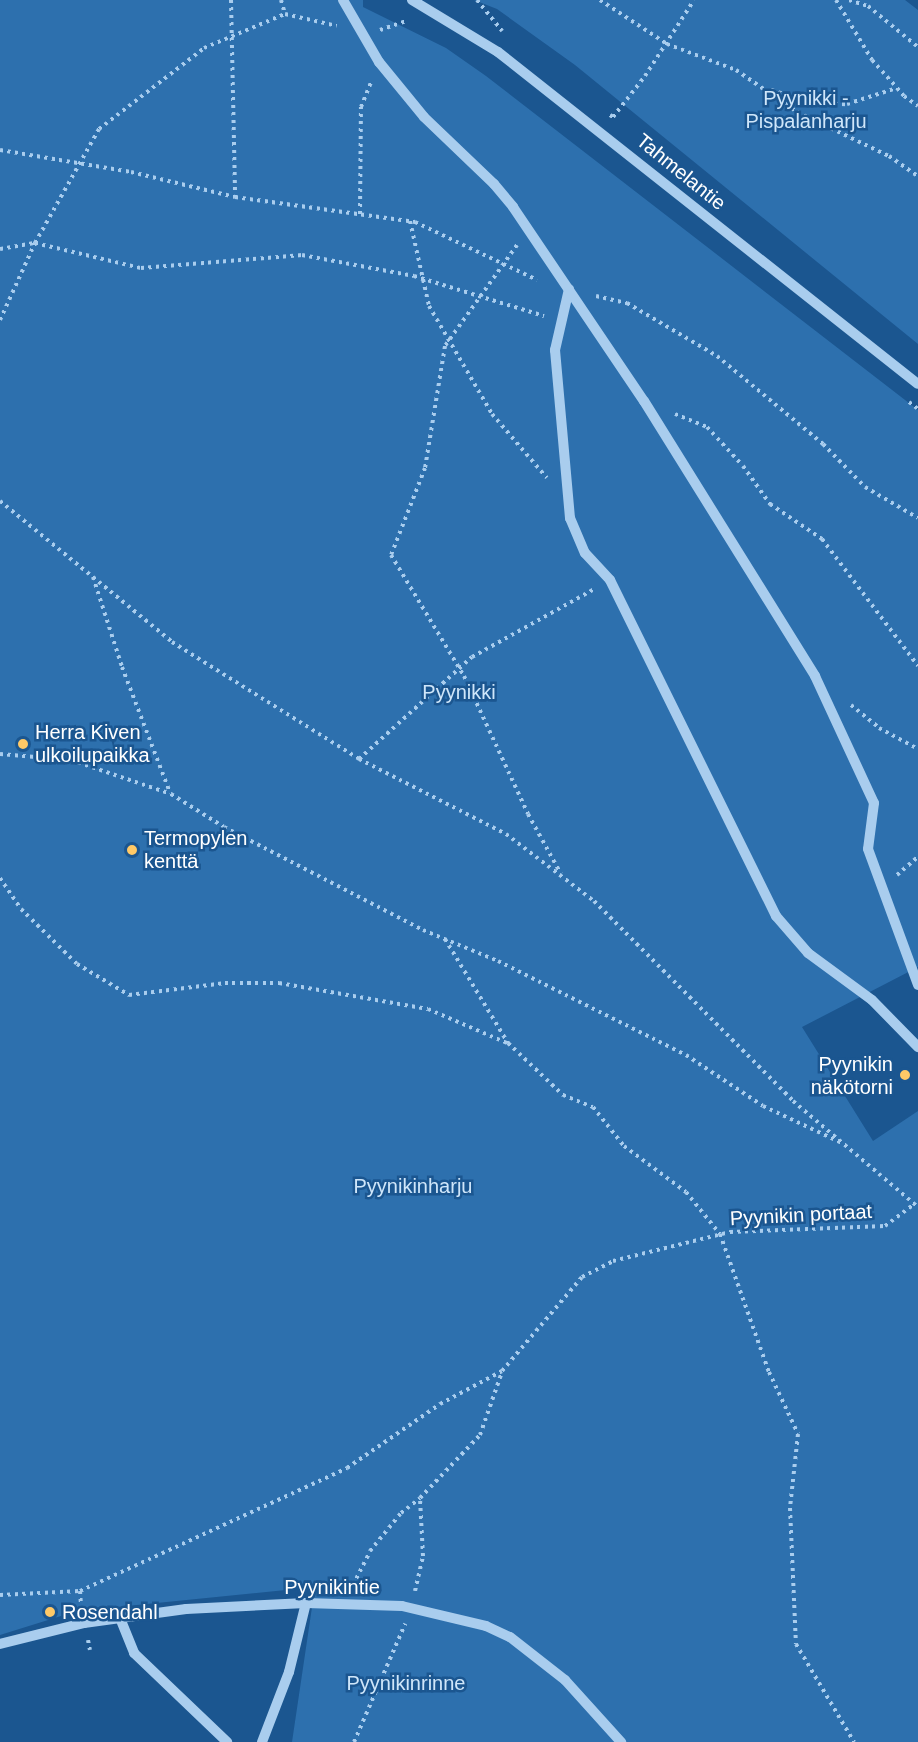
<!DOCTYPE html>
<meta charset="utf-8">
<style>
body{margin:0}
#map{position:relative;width:918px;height:1742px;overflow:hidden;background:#1b5690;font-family:Arial,sans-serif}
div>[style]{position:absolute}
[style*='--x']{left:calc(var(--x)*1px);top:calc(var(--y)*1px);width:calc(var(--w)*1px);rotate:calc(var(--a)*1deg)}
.green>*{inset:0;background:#2d70ae}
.path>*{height:4px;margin-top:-2px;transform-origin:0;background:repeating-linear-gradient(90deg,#a9cdee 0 3px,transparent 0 7.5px)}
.minor>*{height:10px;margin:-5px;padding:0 5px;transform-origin:5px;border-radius:5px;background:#a9cdee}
.dots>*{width:16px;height:16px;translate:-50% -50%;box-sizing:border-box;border:3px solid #1b5690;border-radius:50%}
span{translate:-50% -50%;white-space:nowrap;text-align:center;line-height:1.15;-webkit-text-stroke:5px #1b5690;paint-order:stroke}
.park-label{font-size:20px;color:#cfe6fa}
.street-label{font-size:20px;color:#fff}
.poi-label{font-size:20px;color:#fff}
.left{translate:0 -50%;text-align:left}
.right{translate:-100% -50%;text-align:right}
</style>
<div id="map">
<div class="green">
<i style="clip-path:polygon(0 0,363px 0,363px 7px,446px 48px,486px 76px,918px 410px,918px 967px,802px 1027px,873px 1141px,918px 1111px,918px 1742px,292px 1742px,315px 1587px,77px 1611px,0 1635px)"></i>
<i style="clip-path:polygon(474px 0,905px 0,918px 10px,918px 344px,575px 65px,497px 9px)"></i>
</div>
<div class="path">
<i style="--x:231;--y:0;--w:197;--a:88.8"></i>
<i style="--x:281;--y:0;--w:15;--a:74"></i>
<i style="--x:285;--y:14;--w:53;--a:13"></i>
<i style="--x:477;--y:0;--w:40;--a:51"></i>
<i style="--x:600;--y:0;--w:80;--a:33.3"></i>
<i style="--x:667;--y:44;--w:74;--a:20.6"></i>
<i style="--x:736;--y:70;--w:74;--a:34.5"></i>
<i style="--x:797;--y:112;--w:102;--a:25.6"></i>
<i style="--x:889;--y:156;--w:35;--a:35"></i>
<i style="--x:836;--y:0;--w:70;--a:59"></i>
<i style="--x:872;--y:60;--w:38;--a:48"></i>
<i style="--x:849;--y:0;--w:20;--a:18"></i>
<i style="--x:868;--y:6;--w:65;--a:39.4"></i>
<i style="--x:380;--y:30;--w:28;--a:-19"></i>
<i style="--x:771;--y:90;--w:43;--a:17.6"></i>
<i style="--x:812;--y:103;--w:35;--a:2"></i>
<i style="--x:847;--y:104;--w:52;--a:-17.7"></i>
<i style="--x:897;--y:88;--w:11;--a:49"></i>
<i style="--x:904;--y:96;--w:17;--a:36"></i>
<i style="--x:610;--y:115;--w:4;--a:34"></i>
<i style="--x:613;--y:117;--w:52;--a:-52"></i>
<i style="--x:645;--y:76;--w:90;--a:-57.2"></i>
<i style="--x:0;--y:150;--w:133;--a:9.5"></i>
<i style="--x:131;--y:172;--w:107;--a:13.5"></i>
<i style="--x:235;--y:197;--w:182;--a:7.9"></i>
<i style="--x:415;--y:222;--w:135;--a:25.4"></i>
<i style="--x:360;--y:214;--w:107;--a:-89.5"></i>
<i style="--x:361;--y:107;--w:27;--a:-68"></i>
<i style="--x:410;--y:221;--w:87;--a:77.4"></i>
<i style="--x:429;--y:306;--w:125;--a:59.7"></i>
<i style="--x:492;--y:414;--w:84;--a:49.3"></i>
<i style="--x:517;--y:245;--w:124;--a:125.5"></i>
<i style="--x:445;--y:346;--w:124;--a:99.3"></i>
<i style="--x:425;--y:468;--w:93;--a:111.3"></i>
<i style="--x:391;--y:555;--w:141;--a:58.9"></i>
<i style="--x:464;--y:676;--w:152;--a:65.1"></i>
<i style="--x:528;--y:814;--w:68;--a:61.2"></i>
<i style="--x:0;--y:249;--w:36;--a:-10"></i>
<i style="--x:35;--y:243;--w:109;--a:13.3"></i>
<i style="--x:141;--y:268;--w:162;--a:-4.6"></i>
<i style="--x:302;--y:255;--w:114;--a:10.6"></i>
<i style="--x:414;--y:276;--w:136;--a:17.1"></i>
<i style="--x:596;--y:296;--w:32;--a:13"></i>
<i style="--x:627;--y:303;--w:104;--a:30.5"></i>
<i style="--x:717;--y:356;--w:138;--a:39.7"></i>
<i style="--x:823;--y:444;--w:60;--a:45.7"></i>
<i style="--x:865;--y:487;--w:61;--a:30.3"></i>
<i style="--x:0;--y:320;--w:85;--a:-65.6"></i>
<i style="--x:35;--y:243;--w:131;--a:-60.7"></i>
<i style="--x:99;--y:129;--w:133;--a:-37.6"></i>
<i style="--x:204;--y:48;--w:88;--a:-22.8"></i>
<i style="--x:909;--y:402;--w:11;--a:38"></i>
<i style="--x:675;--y:414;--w:35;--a:22"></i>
<i style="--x:707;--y:427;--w:53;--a:47.3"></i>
<i style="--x:743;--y:466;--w:47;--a:54.6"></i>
<i style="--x:770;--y:504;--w:63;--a:33.9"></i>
<i style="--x:822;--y:539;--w:159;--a:52.9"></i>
<i style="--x:0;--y:501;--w:222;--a:39.3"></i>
<i style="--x:172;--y:642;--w:221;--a:32"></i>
<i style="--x:359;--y:759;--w:165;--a:27"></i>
<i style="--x:506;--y:834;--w:111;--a:37.3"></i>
<i style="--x:594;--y:901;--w:282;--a:45.1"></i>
<i style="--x:793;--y:1101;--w:164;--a:40.3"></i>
<i style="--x:93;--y:577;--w:95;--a:72.1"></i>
<i style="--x:122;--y:667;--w:135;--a:69.1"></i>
<i style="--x:851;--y:705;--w:36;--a:39"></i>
<i style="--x:879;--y:728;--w:44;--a:28.3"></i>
<i style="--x:0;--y:754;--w:71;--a:4.8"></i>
<i style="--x:71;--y:760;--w:106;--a:18.8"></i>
<i style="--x:171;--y:794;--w:62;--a:31.9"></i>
<i style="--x:224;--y:827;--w:224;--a:27.4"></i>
<i style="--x:423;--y:930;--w:81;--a:22.5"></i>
<i style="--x:498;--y:961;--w:210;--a:26.6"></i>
<i style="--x:686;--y:1055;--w:92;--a:33.5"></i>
<i style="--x:763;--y:1106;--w:87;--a:25.1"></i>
<i style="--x:359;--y:759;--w:152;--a:-42.1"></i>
<i style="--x:472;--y:657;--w:140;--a:-29.1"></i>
<i style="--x:897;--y:875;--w:28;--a:-41"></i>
<i style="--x:0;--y:878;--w:37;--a:56"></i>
<i style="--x:21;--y:909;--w:78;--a:44.5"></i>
<i style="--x:77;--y:964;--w:61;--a:30.8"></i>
<i style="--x:129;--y:995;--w:97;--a:-7.1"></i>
<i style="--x:225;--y:983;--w:54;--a:0"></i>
<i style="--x:279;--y:983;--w:151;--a:9.9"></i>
<i style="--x:428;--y:1009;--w:86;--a:23.3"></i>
<i style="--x:445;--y:939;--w:122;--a:58.8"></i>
<i style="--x:508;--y:1043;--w:76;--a:43.4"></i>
<i style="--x:563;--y:1095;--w:32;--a:22"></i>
<i style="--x:593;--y:1107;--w:50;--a:51.5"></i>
<i style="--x:624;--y:1146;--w:77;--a:36.6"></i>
<i style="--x:686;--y:1192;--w:54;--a:51"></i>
<i style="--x:720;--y:1234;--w:146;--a:70.5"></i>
<i style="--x:769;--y:1372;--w:68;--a:64.9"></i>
<i style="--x:798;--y:1434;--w:74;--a:96.2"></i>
<i style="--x:790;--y:1508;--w:136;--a:87.5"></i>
<i style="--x:796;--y:1644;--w:114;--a:59.4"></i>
<i style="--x:353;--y:1585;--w:38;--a:-63"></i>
<i style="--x:370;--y:1551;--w:49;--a:-50.8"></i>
<i style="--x:401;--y:1513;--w:24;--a:-38"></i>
<i style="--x:420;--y:1498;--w:87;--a:-46.4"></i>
<i style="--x:480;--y:1435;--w:67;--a:-70.8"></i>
<i style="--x:80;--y:1591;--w:294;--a:-24.7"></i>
<i style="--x:347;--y:1468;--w:113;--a:-34.5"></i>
<i style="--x:440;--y:1404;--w:70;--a:-28"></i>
<i style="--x:502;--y:1371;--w:123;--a:-49.6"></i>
<i style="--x:582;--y:1277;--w:35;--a:-27"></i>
<i style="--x:613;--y:1261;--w:121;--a:-13.9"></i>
<i style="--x:730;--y:1232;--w:155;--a:-2.2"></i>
<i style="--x:885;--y:1226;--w:36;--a:-37"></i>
<i style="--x:415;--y:1591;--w:36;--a:-77"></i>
<i style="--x:423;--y:1556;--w:58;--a:-93"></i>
<i style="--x:0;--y:1595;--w:80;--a:-2.9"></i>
<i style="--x:80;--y:1591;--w:15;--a:86"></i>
<i style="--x:88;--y:1640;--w:10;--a:79"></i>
<i style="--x:354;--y:1742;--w:129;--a:-66.6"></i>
</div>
<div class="minor">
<i style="--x:343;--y:0;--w:72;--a:59.9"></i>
<i style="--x:379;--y:62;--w:71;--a:50.7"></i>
<i style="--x:424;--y:117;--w:97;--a:43.7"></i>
<i style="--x:494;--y:184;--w:30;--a:50"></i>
<i style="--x:513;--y:207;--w:234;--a:56"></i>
<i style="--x:644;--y:401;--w:324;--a:58.1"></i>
<i style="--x:815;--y:676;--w:140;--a:65.1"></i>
<i style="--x:874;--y:803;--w:46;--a:97.4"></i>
<i style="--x:868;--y:849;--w:145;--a:69.8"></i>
<i style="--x:412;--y:0;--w:100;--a:31.2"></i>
<i style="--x:498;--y:52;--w:535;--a:38.33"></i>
<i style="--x:569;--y:289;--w:63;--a:102.9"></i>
<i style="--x:555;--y:350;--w:169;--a:84.9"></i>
<i style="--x:570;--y:518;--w:38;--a:67"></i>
<i style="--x:585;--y:553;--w:37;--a:47"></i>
<i style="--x:610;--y:580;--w:375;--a:63.7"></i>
<i style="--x:776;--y:916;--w:49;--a:49.1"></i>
<i style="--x:808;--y:953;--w:79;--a:36.3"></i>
<i style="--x:872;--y:1000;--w:66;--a:45.6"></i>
<i style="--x:120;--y:1618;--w:38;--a:68"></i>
<i style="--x:134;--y:1653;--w:129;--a:43.7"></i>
<i style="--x:0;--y:1644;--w:87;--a:-14"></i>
<i style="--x:84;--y:1623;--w:103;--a:-7.8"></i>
<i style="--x:186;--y:1609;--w:120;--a:-2.9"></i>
<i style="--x:306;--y:1603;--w:96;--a:1.8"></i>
<i style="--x:402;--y:1606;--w:86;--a:13.4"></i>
<i style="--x:486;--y:1626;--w:26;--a:25"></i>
<i style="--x:510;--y:1637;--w:70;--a:38"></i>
<i style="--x:565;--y:1680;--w:84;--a:47.9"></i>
<i style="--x:262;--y:1742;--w:75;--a:-68.9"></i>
<i style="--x:289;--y:1672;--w:71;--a:-76.2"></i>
</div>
<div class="dots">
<i style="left:23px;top:744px;background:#ffc967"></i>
<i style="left:132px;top:850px;background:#ffc967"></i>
<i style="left:905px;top:1075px;background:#ffc967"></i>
<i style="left:50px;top:1612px;background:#ffc967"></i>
</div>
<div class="park-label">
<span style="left:806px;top:110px">Pyynikki -<br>Pispalanharju</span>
<span style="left:459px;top:692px">Pyynikki</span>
<span style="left:413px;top:1186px">Pyynikinharju</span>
<span style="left:406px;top:1683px">Pyynikinrinne</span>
</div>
<div class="street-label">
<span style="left:681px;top:172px;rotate:39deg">Tahmelantie</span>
<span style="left:801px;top:1215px;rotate:-3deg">Pyynikin portaat</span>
<span style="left:332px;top:1587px">Pyynikintie</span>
</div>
<div class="poi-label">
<span class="left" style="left:35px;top:744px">Herra Kiven<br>ulkoilupaikka</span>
<span class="left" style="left:144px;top:850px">Termopylen<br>kenttä</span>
<span class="right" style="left:893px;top:1076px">Pyynikin<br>näkötorni</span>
<span class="left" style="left:62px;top:1612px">Rosendahl</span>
</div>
</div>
